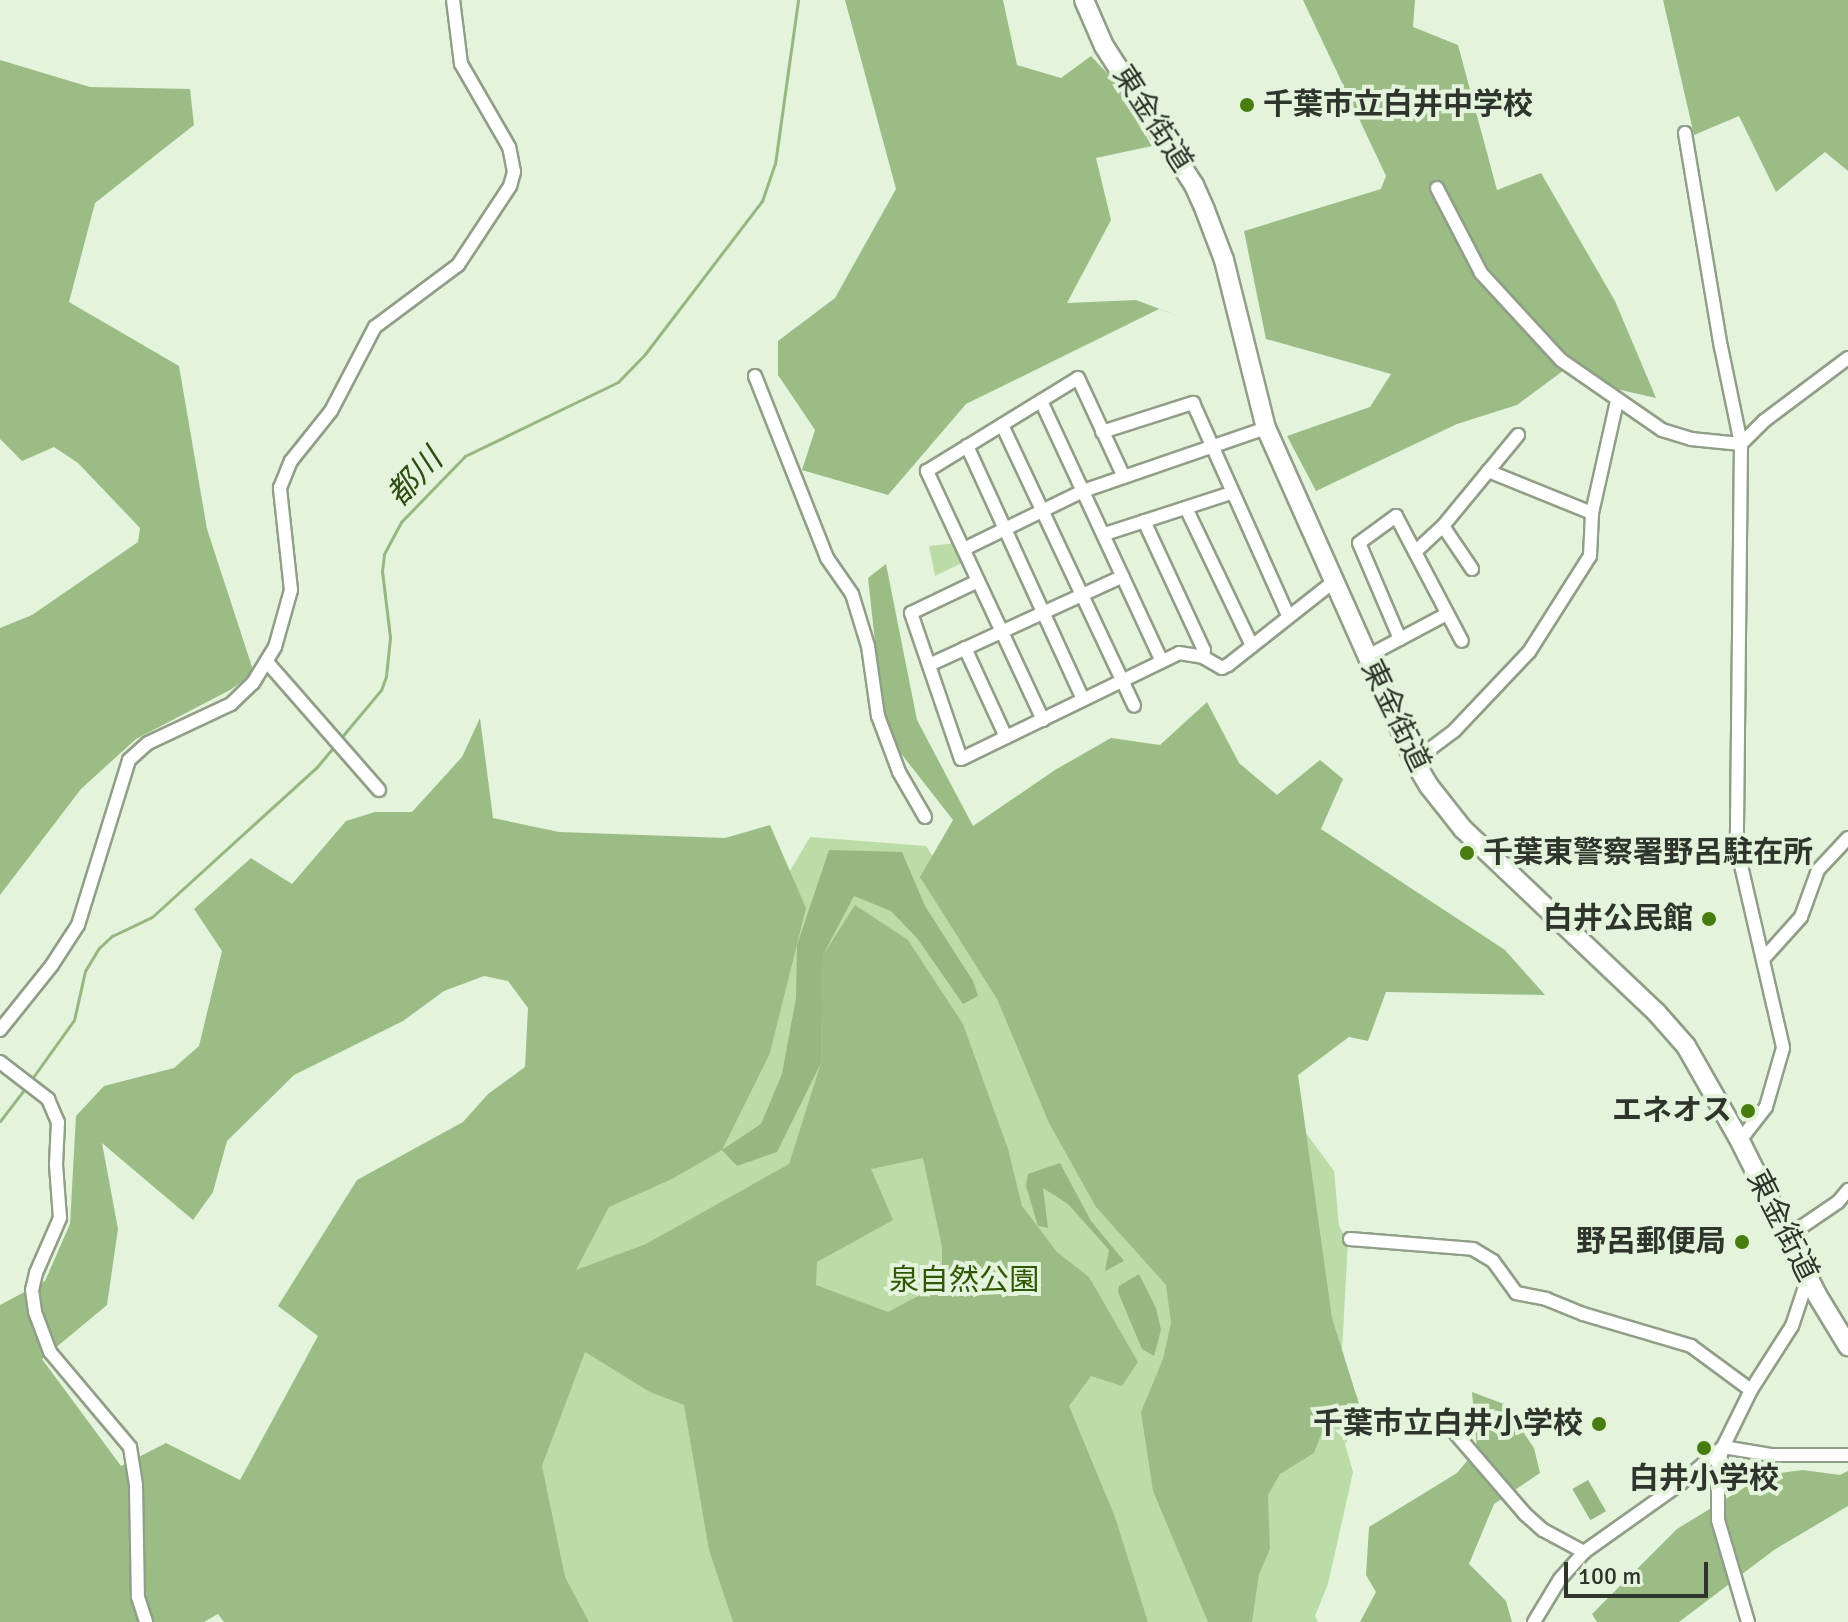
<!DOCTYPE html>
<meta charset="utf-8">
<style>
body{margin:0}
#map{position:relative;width:1848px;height:1622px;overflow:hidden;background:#e4f3db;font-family:Signika,"Noto Sans JP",sans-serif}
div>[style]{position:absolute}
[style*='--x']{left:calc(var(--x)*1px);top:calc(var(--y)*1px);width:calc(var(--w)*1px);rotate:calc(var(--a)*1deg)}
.green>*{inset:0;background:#bbdca6}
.forest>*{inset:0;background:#9bbd85}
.water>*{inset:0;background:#96b780;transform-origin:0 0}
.stream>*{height:3px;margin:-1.5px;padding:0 1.5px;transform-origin:1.5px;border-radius:1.5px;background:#96b780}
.roads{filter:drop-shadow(2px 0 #919e88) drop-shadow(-2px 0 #919e88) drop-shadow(0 2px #919e88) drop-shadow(0 -2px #919e88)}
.minor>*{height:12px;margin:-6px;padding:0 6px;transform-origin:6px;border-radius:6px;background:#fff}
.highway>*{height:18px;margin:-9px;padding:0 9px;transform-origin:9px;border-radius:9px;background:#fff}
.dots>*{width:22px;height:22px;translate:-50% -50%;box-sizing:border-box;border:4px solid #e4f3db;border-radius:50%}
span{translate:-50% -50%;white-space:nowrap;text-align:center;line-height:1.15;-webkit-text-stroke:8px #e4f3db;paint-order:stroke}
.poi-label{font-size:30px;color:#2f352c;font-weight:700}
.left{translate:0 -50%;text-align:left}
.right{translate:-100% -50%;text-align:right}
.street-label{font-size:30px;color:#2f352c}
.park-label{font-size:30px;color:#305804}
.water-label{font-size:32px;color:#2e4d13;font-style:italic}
.scale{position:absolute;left:1564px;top:1562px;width:144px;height:36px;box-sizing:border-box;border:4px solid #2f352c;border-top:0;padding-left:10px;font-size:24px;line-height:28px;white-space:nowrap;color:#2f352c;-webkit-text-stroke:6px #e4f3db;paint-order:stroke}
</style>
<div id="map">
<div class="green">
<i style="clip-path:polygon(957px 543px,966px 561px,935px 576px,929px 546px)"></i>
<i style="clip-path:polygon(810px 837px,926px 846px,938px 864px,1294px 1102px,1306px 1133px,1334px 1171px,1339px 1226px,1348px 1242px,1342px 1351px,1344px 1371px,1358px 1398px,1357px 1421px,1345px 1444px,1353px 1472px,1328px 1584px,1315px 1616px,1318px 1622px,245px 1622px,757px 927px)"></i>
</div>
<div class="forest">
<i style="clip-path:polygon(845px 0,1003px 0,1017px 65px,1061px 78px,1091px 56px,1111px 77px,1152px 146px,1096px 158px,1111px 220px,1067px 303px,1136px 300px,1181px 317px,1159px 309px,966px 404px,888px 495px,802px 470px,815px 430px,778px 375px,778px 341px,835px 298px,896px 189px)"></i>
<i style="clip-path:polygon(1303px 0,1415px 0,1413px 27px,1458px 45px,1497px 190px,1541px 173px,1615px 301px,1656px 398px,1608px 387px,1575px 362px,1517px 405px,1457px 424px,1316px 491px,1287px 436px,1370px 407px,1391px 374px,1266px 339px,1244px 231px,1381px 189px,1386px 176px)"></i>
<i style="clip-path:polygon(1663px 0,1848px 0,1848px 171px,1825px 152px,1776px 192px,1739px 116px,1694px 135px)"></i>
<i style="clip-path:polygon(0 60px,90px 87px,190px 89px,194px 125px,95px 203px,69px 302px,179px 366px,207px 529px,254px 673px,230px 690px,136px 739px,81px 789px,0 895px,0 628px,32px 615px,138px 542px,140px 528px,78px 463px,54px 447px,22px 461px,0 439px)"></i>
<i style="clip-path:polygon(886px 564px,917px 720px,973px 826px,1055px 770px,1111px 738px,1160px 745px,1207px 702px,1239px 763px,1277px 795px,1320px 760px,1343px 779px,1321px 829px,1505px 950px,1545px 995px,1386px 992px,1368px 1041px,1349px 1037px,1298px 1075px,1332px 1318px,1359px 1404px,1323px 1430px,1314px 1453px,1280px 1474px,1268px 1495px,1270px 1549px,1259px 1574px,1252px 1622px,1208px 1622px,1153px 1491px,1141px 1412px,1163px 1359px,1171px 1323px,1166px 1285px,1096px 1207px,1049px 1123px,997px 999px,920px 877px,953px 820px,885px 733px,868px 578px)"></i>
<i style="clip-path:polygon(evenodd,480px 718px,493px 818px,559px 832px,725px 838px,770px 825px,806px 908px,770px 1053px,722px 1150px,672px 1179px,609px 1207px,576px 1270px,646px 1244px,789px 1164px,821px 1063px,823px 955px,855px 905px,908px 940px,963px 1024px,1008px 1149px,1022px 1206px,1057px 1252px,1089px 1277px,1138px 1362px,1122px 1386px,1091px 1376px,1069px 1406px,1115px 1517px,1148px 1622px,733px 1622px,709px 1550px,684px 1405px,650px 1392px,585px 1352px,542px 1466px,565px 1577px,589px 1622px,224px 1622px,218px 1614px,204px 1622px,0 1622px,0 1305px,45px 1281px,70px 1224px,76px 1116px,104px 1086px,174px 1068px,199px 1046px,222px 951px,194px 909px,251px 858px,292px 884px,346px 821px,375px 812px,412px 812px,462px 757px,480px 718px,484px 976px,508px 981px,528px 1008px,525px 1067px,488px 1094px,463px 1122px,357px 1180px,278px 1306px,318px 1336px,240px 1480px,166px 1443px,121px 1466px,42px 1359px,107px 1305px,118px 1229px,102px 1143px,193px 1220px,213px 1192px,227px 1141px,294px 1075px,403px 1021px,444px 991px,484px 976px,480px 718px,923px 1158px,942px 1247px,942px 1276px,918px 1296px,888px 1312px,816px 1285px,817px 1262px,893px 1220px,871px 1169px,923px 1158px)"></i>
<i style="clip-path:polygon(1472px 1392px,1504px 1404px,1534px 1448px,1540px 1473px,1494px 1504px,1469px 1564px,1506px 1601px,1512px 1622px,1360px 1622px,1376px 1592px,1366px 1575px,1369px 1527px,1457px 1473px,1477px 1449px)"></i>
<i style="clip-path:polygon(1803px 1470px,1840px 1475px,1848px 1471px,1848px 1506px,1774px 1550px,1679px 1622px,1597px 1622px,1592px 1614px,1677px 1529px,1765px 1475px)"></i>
</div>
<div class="water">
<i style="clip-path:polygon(829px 850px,902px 852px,925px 906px,973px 981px,978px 996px,963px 1004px,917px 938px,891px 911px,854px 896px,823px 955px,821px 1063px,777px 1152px,737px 1166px,722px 1150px,761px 1124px,782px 1074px,796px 998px,797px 945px)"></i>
<i style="clip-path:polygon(1060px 1163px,1091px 1221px,1124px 1261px,1105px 1271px,1109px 1250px,1068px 1204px,1043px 1188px,1048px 1228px,1038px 1226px,1026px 1186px,1028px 1174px)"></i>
<i style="clip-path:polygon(1139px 1274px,1156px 1308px,1161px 1330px,1154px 1356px,1142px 1349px,1118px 1292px,1119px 1286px)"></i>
<i style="left:1588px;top:1480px;width:36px;height:18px;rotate:60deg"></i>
</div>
<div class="stream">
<i style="--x:340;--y:739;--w:64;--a:-50.1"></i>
<i style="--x:381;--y:690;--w:15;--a:-70"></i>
<i style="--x:386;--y:676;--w:39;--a:-84"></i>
<i style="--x:390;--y:637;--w:66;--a:-96.9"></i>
<i style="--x:382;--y:571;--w:17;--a:-83"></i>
<i style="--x:384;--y:554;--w:36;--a:-62"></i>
<i style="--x:401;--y:522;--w:92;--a:-45.9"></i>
<i style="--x:465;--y:456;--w:170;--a:-25.8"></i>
<i style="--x:618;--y:382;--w:39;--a:-46"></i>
<i style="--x:645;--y:354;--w:193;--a:-52.6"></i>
<i style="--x:762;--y:201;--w:39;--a:-71"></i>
<i style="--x:775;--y:164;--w:166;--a:-82"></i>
<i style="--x:31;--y:1080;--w:74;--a:-54.4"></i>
<i style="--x:74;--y:1020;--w:50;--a:-77.3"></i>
<i style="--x:85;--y:971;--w:27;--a:-59"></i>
<i style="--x:99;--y:948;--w:18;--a:-43"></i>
<i style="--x:112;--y:936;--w:44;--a:-25.4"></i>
<i style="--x:152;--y:917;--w:222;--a:-42.3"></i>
<i style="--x:316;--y:768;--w:30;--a:-50"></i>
<i style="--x:0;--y:1121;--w:44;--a:-52.4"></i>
</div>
<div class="roads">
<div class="minor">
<i style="--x:1685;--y:133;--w:217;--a:80.5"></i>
<i style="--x:1721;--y:347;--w:99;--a:78.3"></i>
<i style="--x:1741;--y:444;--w:404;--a:90.6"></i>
<i style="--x:1737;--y:848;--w:205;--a:77"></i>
<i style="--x:1783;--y:1048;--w:61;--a:106.1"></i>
<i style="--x:1766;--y:1107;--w:33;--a:128"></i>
<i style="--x:1746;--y:1133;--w:9;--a:153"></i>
<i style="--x:1437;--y:188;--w:96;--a:62.6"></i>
<i style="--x:1481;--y:273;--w:118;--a:47.4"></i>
<i style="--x:1561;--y:360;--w:123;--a:34.7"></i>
<i style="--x:1662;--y:430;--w:30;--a:17"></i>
<i style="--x:1691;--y:439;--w:50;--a:5.7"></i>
<i style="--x:1741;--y:444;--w:33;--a:-45"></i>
<i style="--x:1764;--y:421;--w:105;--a:-36.9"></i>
<i style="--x:755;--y:376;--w:196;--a:68.4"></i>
<i style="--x:827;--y:558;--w:44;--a:55.2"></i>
<i style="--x:852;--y:594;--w:54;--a:72.9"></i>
<i style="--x:868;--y:646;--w:71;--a:81.9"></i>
<i style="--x:878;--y:716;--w:60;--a:69.4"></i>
<i style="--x:899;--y:772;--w:52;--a:60"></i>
<i style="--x:1041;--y:401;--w:285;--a:65.1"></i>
<i style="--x:1002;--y:425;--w:310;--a:64.8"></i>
<i style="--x:1102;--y:432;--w:96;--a:-17.7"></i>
<i style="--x:1193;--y:403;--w:232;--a:65.9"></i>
<i style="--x:967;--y:446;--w:278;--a:65.4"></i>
<i style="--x:1488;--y:471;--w:112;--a:22"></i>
<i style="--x:1186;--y:508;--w:153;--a:64.4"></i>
<i style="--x:1144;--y:521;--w:142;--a:65.1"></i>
<i style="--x:1204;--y:650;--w:7;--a:98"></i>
<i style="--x:1443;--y:526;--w:52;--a:56"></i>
<i style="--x:1105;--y:534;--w:133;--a:-18"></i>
<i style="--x:964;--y:549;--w:132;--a:-26"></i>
<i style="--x:1083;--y:491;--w:194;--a:-19"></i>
<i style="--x:1415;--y:552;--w:38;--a:-43"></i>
<i style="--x:1443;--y:526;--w:118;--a:-50.5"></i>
<i style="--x:978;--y:581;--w:74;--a:154.5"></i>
<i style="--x:911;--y:613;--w:154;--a:71.1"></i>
<i style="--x:961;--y:759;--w:242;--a:-25.9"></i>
<i style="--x:1179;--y:653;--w:24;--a:9"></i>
<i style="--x:1203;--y:657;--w:22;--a:30"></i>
<i style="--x:1222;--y:668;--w:7;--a:-27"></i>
<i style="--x:1228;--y:665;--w:132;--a:-38.3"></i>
<i style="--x:1400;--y:639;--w:104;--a:-113.1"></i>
<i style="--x:1359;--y:543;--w:46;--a:-36.1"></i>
<i style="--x:1396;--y:516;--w:141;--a:62.2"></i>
<i style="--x:965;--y:648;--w:98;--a:65.3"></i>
<i style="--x:1366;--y:657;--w:92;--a:-28"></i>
<i style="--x:267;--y:662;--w:170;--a:48.8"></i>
<i style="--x:929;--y:665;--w:213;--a:-24.6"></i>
<i style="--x:1043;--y:720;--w:275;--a:-115"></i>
<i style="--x:927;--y:471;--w:177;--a:-31.6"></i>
<i style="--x:1078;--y:378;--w:109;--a:65.1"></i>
<i style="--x:1414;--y:761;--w:50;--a:-36.9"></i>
<i style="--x:1454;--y:731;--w:109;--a:-46.5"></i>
<i style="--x:1529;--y:652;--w:114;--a:-57.6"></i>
<i style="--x:1590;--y:556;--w:43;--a:-87.3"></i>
<i style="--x:1592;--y:513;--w:115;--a:-77.4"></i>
<i style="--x:1765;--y:957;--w:54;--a:-48"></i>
<i style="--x:1801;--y:917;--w:50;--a:-70.1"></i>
<i style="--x:1818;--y:870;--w:44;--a:-46.8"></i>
<i style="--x:0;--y:1030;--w:83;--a:-51.3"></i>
<i style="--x:52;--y:965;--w:48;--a:-57"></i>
<i style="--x:78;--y:925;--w:173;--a:-72.8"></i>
<i style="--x:129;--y:760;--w:25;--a:-42"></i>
<i style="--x:148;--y:743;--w:92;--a:-25.2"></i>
<i style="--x:231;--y:704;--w:30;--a:-44"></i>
<i style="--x:253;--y:683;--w:42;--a:-58.6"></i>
<i style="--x:275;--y:647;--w:59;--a:-74.3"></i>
<i style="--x:291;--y:590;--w:103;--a:-96.2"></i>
<i style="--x:280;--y:488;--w:29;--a:-68"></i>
<i style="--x:291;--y:461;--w:64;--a:-51.3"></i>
<i style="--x:331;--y:411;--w:95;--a:-62.4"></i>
<i style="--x:375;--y:327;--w:104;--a:-36.8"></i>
<i style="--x:458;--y:265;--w:95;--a:-56.6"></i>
<i style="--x:510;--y:186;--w:15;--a:-74"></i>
<i style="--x:514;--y:172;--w:25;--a:-101"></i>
<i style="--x:509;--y:147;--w:96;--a:-120"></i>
<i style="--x:461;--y:64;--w:64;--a:-97.1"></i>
<i style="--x:0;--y:1062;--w:61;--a:37.6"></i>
<i style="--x:48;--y:1099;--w:25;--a:67"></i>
<i style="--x:58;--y:1122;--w:43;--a:92.7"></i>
<i style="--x:56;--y:1165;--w:53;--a:85.7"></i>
<i style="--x:60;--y:1218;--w:60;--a:113.6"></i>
<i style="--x:36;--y:1273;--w:17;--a:103"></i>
<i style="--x:32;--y:1290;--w:22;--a:82"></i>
<i style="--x:35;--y:1312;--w:43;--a:69.4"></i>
<i style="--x:50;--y:1352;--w:124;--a:49.9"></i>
<i style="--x:130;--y:1447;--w:39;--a:81"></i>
<i style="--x:136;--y:1486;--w:111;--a:89"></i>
<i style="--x:138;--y:1597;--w:26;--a:72"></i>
<i style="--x:1788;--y:1236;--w:60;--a:-34.2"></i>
<i style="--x:1838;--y:1202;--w:16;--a:-50"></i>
<i style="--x:1350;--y:1239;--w:123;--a:4.6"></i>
<i style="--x:1473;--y:1249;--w:23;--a:31"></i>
<i style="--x:1493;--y:1261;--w:39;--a:54"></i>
<i style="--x:1516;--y:1293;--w:31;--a:11"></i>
<i style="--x:1546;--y:1299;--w:40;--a:22"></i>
<i style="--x:1583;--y:1314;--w:113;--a:16.5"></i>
<i style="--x:1691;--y:1346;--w:74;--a:36.3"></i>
<i style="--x:1456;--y:1434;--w:106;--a:49.2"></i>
<i style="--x:1525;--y:1514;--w:24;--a:42"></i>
<i style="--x:1543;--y:1530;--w:47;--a:28.2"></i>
<i style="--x:1534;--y:1622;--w:50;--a:-58.8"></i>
<i style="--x:1560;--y:1579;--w:36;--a:-48"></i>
<i style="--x:1584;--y:1552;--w:119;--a:-35.4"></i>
<i style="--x:1681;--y:1483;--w:55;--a:-40.6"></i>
<i style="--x:1723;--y:1447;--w:64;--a:-63.8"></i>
<i style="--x:1751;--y:1390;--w:76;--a:-57.4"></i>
<i style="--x:1792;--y:1326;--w:51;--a:-71.6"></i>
<i style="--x:1748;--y:1622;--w:106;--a:-106.4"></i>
<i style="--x:1718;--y:1520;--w:55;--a:-90"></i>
<i style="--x:1718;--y:1465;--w:19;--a:-74"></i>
<i style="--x:1723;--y:1447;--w:50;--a:9.3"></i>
<i style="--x:1772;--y:1455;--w:76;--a:0"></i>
</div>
<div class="highway">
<i style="--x:1084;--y:0;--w:50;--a:66.5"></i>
<i style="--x:1104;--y:46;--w:166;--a:57.1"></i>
<i style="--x:1194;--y:185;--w:27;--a:66"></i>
<i style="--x:1205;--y:210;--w:53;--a:69.2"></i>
<i style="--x:1224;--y:260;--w:173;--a:76"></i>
<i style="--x:1266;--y:428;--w:364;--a:66"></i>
<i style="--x:1414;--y:761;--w:29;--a:59"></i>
<i style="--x:1429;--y:786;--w:55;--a:51.7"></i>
<i style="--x:1463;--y:829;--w:266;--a:43.5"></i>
<i style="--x:1656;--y:1012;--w:45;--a:48.6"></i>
<i style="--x:1686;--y:1046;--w:105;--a:60.3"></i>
<i style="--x:1738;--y:1137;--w:177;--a:63.4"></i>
<i style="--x:1817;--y:1295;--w:60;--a:58.7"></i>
</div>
</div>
<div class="dots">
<i style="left:1247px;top:105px;background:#477c0e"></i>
<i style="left:1467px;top:853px;background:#477c0e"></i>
<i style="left:1709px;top:919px;background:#477c0e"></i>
<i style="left:1748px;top:1111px;background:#477c0e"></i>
<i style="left:1742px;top:1242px;background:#477c0e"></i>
<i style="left:1599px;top:1424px;background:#477c0e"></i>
<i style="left:1704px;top:1448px;background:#477c0e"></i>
</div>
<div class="poi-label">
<span class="left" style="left:1263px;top:105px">千葉市立白井中学校</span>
<span class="left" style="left:1483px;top:853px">千葉東警察署野呂駐在所</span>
<span class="right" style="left:1693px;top:919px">白井公民館</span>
<span class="right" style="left:1732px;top:1111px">エネオス</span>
<span class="right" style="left:1726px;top:1242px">野呂郵便局</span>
<span class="right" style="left:1583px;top:1424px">千葉市立白井小学校</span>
<span style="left:1704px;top:1479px">白井小学校</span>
</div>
<div class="street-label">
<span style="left:1152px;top:119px;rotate:57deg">東金街道</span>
<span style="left:1395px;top:716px;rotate:64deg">東金街道</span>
<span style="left:1782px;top:1226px;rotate:63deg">東金街道</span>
</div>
<div class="park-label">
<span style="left:964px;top:1281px">泉自然公園</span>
</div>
<div class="water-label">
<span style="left:415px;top:478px;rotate:-47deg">都川</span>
</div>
<div class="scale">100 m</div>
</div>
